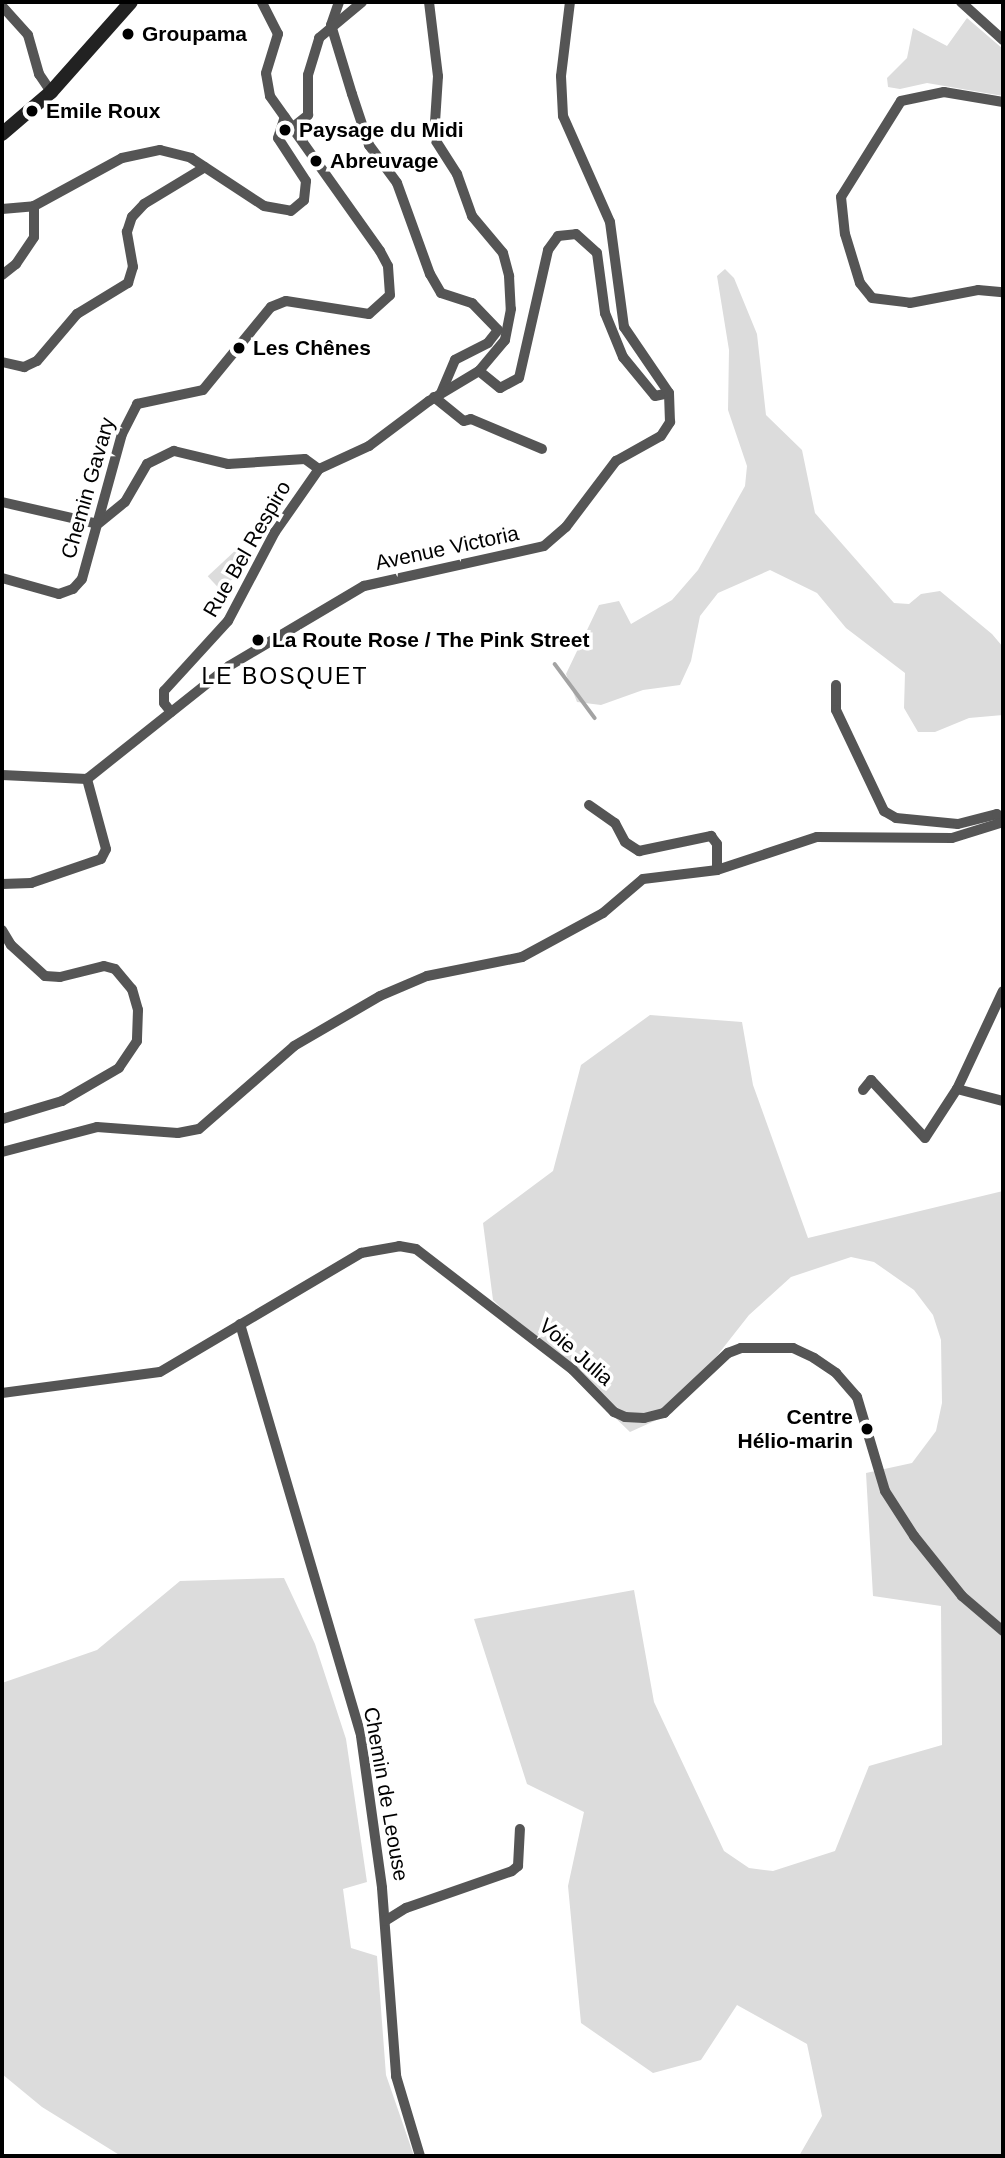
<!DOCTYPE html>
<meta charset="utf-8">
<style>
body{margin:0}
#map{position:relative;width:1005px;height:2158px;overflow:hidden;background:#fff;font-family:Helvetica,sans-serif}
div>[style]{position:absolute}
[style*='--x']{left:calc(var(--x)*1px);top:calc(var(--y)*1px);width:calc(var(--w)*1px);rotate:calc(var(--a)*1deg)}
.green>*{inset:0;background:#dcdcdc;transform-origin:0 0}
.stream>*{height:3.5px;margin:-1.75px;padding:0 1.75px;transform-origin:1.75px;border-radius:1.75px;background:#a3a3a3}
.minor>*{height:10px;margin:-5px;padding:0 5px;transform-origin:5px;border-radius:5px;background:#555}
.secondary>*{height:14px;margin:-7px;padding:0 7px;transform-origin:7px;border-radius:7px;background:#222}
.dots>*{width:19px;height:19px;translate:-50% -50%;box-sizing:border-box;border:4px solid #fff;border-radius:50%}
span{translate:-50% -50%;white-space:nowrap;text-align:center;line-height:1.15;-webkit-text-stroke:7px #fff;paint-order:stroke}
.poi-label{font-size:21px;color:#000;font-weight:700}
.left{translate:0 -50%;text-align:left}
.right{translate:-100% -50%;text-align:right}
.street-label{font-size:21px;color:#000}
.neighbourhood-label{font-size:23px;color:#000;letter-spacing:2px}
.frame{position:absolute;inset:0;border:4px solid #000;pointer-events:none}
</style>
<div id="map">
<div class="green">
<i style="clip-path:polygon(967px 18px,1003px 49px,1003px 96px,927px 83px,900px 89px,888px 87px,887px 78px,907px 58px,913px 28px,947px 46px)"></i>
<i style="clip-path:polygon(725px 269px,734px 278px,757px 334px,766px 415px,802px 450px,815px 513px,894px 603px,909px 604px,921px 594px,940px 591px,992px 634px,1003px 647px,1003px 715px,969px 718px,935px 732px,918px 732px,904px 708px,905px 673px,846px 628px,817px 593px,770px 570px,718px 593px,700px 616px,691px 661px,680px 685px,643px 690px,601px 705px,577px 702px,566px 674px,599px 605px,619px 601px,631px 624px,672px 600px,698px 570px,745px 486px,747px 466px,728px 410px,729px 350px,717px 276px)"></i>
<i style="left:237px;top:549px;width:19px;height:40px;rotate:47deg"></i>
<i style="clip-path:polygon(650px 1015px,742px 1022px,753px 1085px,808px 1238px,1003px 1191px,1003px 2156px,799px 2156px,822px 2116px,807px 2044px,737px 2005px,701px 2060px,653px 2073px,581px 2023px,568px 1886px,584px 1812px,527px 1784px,474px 1619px,634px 1590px,654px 1702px,724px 1851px,749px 1868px,773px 1871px,835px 1851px,869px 1766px,942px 1745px,941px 1606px,873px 1596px,866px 1473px,912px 1463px,936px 1431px,942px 1403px,941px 1340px,933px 1315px,914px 1290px,874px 1262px,851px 1257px,791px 1277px,749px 1315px,672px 1413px,630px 1432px,493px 1300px,483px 1223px,553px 1171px,581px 1065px)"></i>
<i style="clip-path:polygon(284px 1578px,315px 1644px,346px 1739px,367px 1882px,343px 1889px,351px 1948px,377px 1956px,386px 2075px,414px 2156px,121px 2156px,42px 2107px,2px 2074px,2px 1683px,97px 1650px,180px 1581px)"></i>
</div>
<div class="stream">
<i style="--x:555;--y:664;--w:67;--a:53.5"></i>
</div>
<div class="minor">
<i style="--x:339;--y:2;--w:24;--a:109"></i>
<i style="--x:331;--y:25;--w:72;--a:73.1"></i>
<i style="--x:352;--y:94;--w:54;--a:71.6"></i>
<i style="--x:369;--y:145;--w:47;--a:53.6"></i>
<i style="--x:397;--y:183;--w:97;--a:70.1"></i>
<i style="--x:430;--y:274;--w:22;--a:60"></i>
<i style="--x:441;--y:293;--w:33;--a:18"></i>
<i style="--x:472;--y:303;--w:37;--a:46"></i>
<i style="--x:498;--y:330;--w:16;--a:128"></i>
<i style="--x:488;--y:343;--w:37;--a:153"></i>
<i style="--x:455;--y:360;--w:36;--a:113"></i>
<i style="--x:429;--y:2;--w:75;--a:83.1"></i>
<i style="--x:438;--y:76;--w:62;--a:93.7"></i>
<i style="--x:434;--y:138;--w:43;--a:57.4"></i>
<i style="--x:457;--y:174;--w:45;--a:70.3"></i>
<i style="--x:472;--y:216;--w:48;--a:50"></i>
<i style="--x:503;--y:253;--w:24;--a:75"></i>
<i style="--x:509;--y:276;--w:33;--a:87"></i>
<i style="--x:511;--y:309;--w:32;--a:101"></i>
<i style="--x:505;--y:340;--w:40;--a:130"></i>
<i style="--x:479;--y:371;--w:27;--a:39"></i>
<i style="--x:500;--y:388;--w:21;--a:-28"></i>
<i style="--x:519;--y:378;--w:131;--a:-77.2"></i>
<i style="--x:548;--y:250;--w:17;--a:-54"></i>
<i style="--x:558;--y:236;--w:18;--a:-6"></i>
<i style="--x:576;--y:234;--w:28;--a:42"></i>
<i style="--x:597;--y:253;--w:61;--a:82.4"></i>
<i style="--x:605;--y:313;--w:48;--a:67.8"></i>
<i style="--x:623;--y:357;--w:50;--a:50.6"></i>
<i style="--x:655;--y:396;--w:14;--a:-12"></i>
<i style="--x:961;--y:2;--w:57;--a:42.1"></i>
<i style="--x:2;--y:6;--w:39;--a:48"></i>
<i style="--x:28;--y:35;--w:41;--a:74.2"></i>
<i style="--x:39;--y:74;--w:22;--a:56"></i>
<i style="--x:1003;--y:102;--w:60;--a:-170.4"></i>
<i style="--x:944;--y:92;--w:44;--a:168.2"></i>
<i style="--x:901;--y:101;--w:113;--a:122"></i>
<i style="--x:841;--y:197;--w:37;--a:84"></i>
<i style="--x:845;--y:234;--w:51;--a:73"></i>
<i style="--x:860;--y:283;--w:19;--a:51"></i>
<i style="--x:872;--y:298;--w:38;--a:7"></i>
<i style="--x:910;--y:303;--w:69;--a:-10.8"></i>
<i style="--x:978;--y:290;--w:25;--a:5"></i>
<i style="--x:292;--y:128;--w:21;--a:-39"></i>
<i style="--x:308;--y:115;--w:40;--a:-90"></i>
<i style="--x:308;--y:75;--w:39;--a:-73"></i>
<i style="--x:319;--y:38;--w:56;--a:-39.9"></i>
<i style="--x:2;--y:209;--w:32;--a:-5"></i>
<i style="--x:34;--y:206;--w:100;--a:-28.6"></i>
<i style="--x:122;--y:158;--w:39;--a:-12"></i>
<i style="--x:160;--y:150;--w:32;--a:14"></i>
<i style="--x:191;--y:158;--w:87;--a:33.3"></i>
<i style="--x:264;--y:206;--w:27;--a:10"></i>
<i style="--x:291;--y:211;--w:17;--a:-40"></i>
<i style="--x:304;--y:200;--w:19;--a:-84"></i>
<i style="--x:306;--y:181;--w:51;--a:-123.1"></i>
<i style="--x:278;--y:138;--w:22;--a:-72"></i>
<i style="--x:2;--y:275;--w:18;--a:-38"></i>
<i style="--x:16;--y:264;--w:32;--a:-56"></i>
<i style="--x:34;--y:237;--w:31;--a:-90"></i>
<i style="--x:2;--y:362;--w:23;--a:13"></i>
<i style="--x:24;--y:367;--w:14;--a:-25"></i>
<i style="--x:37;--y:361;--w:62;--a:-49.6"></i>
<i style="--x:77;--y:314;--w:60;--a:-31.3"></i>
<i style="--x:128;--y:283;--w:17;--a:-73"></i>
<i style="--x:133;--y:267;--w:36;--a:-100"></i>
<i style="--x:127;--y:232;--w:16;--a:-72"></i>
<i style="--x:132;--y:217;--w:18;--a:-47"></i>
<i style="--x:144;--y:204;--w:71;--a:-31.2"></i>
<i style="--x:434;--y:397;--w:38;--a:39"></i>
<i style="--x:464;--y:421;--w:7;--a:-16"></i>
<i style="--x:471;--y:419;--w:77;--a:22.9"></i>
<i style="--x:2;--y:502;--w:98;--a:12.9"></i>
<i style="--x:99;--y:523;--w:33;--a:-39"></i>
<i style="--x:125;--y:502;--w:44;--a:-59.9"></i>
<i style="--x:147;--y:464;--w:30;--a:-26"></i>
<i style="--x:174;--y:451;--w:56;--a:13.5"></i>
<i style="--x:228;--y:464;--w:77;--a:-3.7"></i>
<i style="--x:305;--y:459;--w:17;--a:36"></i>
<i style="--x:2;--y:578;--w:59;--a:15.7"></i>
<i style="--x:59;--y:594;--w:15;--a:-20"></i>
<i style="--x:73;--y:589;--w:13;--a:-48"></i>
<i style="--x:82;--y:579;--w:150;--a:-74.6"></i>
<i style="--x:122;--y:434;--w:34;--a:-63"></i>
<i style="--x:137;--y:404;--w:67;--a:-12"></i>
<i style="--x:203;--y:390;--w:107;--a:-50.7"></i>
<i style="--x:271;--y:307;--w:16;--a:-22"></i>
<i style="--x:286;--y:301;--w:84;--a:8.9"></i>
<i style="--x:369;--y:314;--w:28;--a:-42"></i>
<i style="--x:390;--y:295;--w:29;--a:-94"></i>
<i style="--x:388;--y:266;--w:17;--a:-118"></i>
<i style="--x:380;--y:251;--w:190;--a:-125.4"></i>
<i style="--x:270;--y:96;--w:23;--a:-100"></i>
<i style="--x:266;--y:73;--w:41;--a:-72.9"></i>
<i style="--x:278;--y:34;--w:36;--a:-117"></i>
<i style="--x:836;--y:685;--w:25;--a:90"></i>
<i style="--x:836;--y:710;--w:112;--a:64.6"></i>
<i style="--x:884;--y:811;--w:14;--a:30"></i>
<i style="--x:896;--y:818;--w:62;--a:5.5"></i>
<i style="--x:958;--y:824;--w:40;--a:-14.4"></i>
<i style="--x:997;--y:814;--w:9;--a:58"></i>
<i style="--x:171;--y:712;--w:11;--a:-128"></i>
<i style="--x:164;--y:703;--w:12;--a:-90"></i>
<i style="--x:164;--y:691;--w:95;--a:-47.6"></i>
<i style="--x:228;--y:621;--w:101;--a:-62.2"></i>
<i style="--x:275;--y:532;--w:77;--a:-55.1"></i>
<i style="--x:319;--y:469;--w:55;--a:-24.7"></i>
<i style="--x:369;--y:446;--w:75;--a:-36.9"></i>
<i style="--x:429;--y:401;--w:58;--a:-31"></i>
<i style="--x:2;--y:775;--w:85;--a:2.7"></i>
<i style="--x:87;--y:779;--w:181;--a:-38.5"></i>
<i style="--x:229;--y:666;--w:157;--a:-30.7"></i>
<i style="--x:364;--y:586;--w:184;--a:-12.5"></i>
<i style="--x:544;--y:546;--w:29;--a:-41"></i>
<i style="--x:566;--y:527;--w:83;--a:-52.9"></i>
<i style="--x:616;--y:461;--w:51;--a:-29.1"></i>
<i style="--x:661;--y:436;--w:17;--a:-57"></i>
<i style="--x:670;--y:422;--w:29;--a:-92"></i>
<i style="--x:669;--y:393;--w:80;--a:-124.3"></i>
<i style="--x:624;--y:327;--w:106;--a:-97.6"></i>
<i style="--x:610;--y:222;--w:116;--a:-113.9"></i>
<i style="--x:563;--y:116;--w:40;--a:-92.9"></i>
<i style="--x:561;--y:76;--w:75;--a:-83.1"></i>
<i style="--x:589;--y:805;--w:32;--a:35"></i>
<i style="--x:615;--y:823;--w:21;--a:62"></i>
<i style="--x:625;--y:842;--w:17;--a:33"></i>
<i style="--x:639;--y:851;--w:74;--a:-11.8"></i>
<i style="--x:711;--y:836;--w:10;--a:53"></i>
<i style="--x:717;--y:844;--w:26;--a:90"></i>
<i style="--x:2;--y:884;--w:29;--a:-2"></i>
<i style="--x:31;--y:883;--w:74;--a:-18.9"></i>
<i style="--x:101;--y:859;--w:11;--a:-63"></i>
<i style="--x:106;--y:849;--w:73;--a:-105.2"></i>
<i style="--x:2;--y:930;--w:17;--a:59"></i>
<i style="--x:11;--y:945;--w:46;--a:42.4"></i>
<i style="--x:45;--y:976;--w:15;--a:4"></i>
<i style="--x:60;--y:977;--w:45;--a:-14"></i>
<i style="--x:104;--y:966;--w:11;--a:15"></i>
<i style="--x:115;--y:969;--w:26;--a:50"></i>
<i style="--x:132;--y:989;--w:22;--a:74"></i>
<i style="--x:138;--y:1010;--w:31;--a:92"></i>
<i style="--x:137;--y:1041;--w:32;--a:124"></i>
<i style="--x:119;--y:1068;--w:66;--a:149.9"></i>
<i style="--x:62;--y:1101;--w:63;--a:163.3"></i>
<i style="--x:957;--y:1089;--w:48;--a:14.6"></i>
<i style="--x:863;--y:1090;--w:13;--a:-51"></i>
<i style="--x:871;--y:1080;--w:79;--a:47"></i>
<i style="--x:925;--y:1138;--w:59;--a:-56.9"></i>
<i style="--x:957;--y:1089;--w:108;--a:-64.9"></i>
<i style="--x:2;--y:1152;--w:98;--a:-14.7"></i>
<i style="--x:97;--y:1127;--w:81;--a:4.2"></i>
<i style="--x:178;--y:1133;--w:21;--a:-11"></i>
<i style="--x:199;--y:1129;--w:126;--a:-41.1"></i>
<i style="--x:294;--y:1046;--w:99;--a:-30.2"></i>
<i style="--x:380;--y:996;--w:51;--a:-23.1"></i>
<i style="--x:427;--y:976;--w:97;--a:-11.3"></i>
<i style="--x:522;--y:957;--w:92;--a:-28.5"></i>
<i style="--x:603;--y:913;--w:52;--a:-40.4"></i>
<i style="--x:643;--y:879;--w:75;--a:-6.9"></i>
<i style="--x:717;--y:870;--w:105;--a:-18.3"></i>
<i style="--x:817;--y:837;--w:135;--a:0.4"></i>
<i style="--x:952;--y:838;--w:53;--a:-17.4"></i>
<i style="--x:240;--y:1324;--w:429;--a:73.6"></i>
<i style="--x:361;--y:1736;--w:153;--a:82.1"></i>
<i style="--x:382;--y:1888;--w:189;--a:85.7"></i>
<i style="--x:396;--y:2076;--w:84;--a:73.3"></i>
<i style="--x:2;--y:1393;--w:159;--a:-7.6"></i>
<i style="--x:160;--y:1372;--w:234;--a:-30.6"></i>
<i style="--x:361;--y:1253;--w:39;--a:-10"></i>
<i style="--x:399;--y:1246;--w:17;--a:10"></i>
<i style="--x:416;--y:1249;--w:198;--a:37.6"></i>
<i style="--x:573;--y:1370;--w:59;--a:45.7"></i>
<i style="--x:614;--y:1412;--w:12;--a:24"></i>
<i style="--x:625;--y:1417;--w:19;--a:3"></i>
<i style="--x:644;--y:1418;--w:21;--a:-14"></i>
<i style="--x:664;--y:1413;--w:88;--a:-43.2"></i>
<i style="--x:728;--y:1353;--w:14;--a:-21"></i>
<i style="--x:741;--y:1348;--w:52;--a:0"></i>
<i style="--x:793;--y:1348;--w:23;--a:25"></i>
<i style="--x:814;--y:1358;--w:27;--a:34"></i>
<i style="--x:836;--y:1373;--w:32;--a:49"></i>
<i style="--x:857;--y:1397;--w:98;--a:73.4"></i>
<i style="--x:885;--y:1491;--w:54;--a:57.2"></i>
<i style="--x:914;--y:1536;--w:77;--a:51.3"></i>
<i style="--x:962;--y:1596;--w:54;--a:40.5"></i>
<i style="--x:385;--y:1921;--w:25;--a:-32"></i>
<i style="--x:406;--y:1908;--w:112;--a:-19.2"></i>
<i style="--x:512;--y:1871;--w:8;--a:-40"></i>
<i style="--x:518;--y:1866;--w:37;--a:-87"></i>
</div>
<div class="secondary">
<i style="--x:2;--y:134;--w:65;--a:-40.6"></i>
<i style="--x:51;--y:92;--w:120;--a:-48.4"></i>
</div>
<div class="dots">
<i style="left:128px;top:34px;background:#000"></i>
<i style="left:32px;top:111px;background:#000"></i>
<i style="left:285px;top:130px;background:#000"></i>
<i style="left:316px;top:161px;background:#000"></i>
<i style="left:239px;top:348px;background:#000"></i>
<i style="left:258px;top:640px;background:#000"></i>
<i style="left:867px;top:1429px;background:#000"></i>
</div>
<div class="poi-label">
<span class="left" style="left:142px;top:34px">Groupama</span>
<span class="left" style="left:46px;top:111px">Emile Roux</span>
<span class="left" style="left:299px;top:130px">Paysage du Midi</span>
<span class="left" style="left:330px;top:161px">Abreuvage</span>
<span class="left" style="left:253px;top:348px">Les Chênes</span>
<span class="left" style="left:272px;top:640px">La Route Rose / The Pink Street</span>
<span class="right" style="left:853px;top:1429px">Centre<br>Hélio-marin</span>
</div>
<div class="street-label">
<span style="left:88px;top:488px;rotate:-74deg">Chemin Gavary</span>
<span style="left:447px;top:548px;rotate:-12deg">Avenue Victoria</span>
<span style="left:247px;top:549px;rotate:-60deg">Rue Bel Respiro</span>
<span style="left:576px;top:1352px;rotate:41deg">Voie Julia</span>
<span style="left:386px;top:1794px;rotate:80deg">Chemin de Leouse</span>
</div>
<div class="neighbourhood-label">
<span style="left:285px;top:676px">LE BOSQUET</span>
</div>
<div class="frame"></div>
</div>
